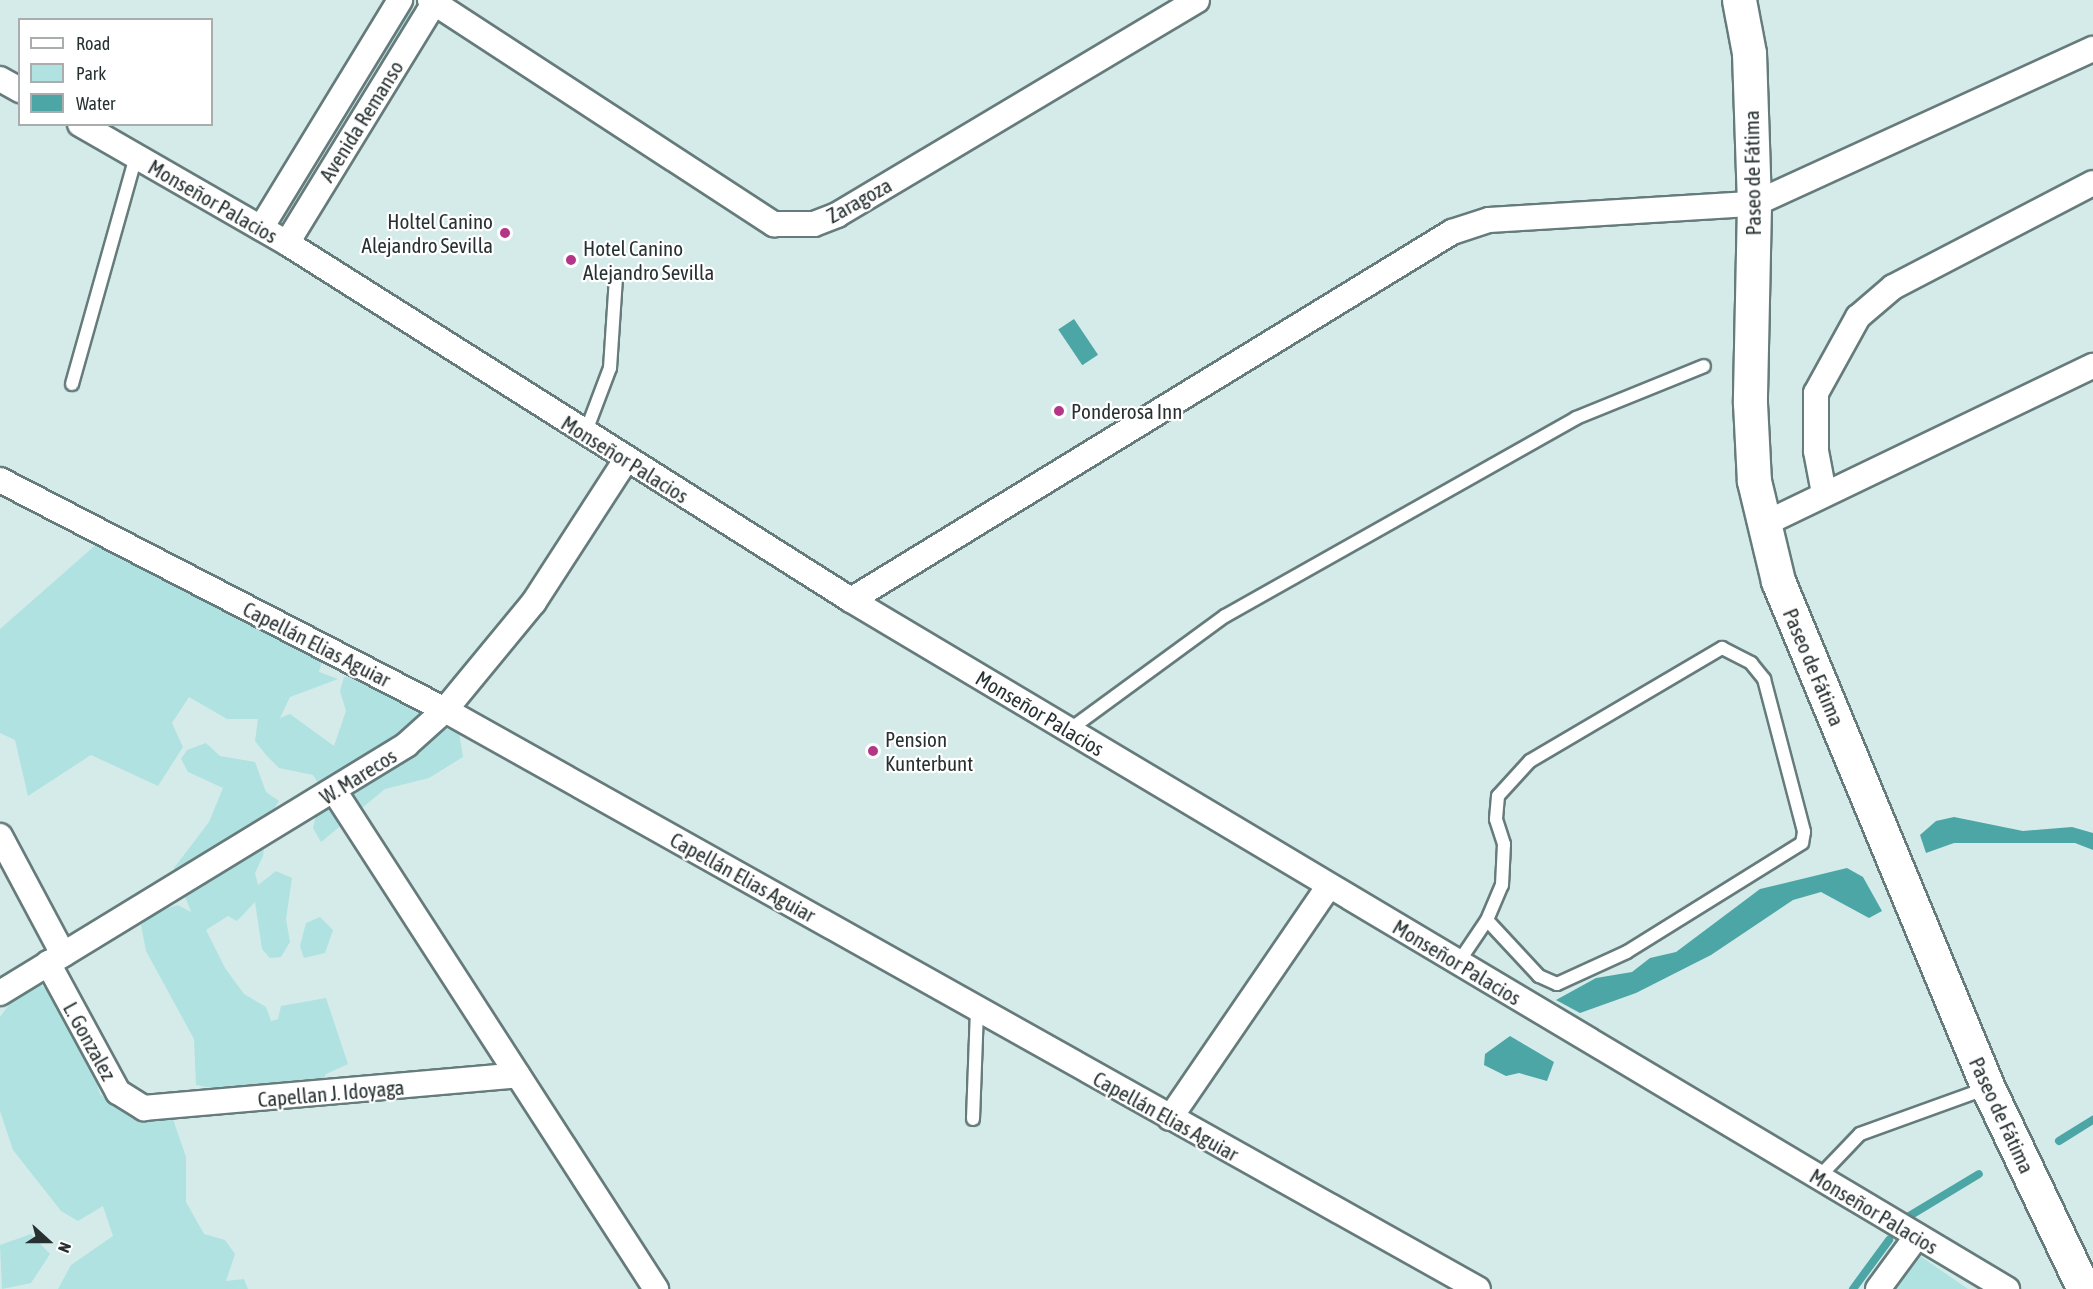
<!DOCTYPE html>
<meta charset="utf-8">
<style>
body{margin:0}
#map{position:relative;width:2093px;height:1289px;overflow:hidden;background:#d4ebea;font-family:"Asap Condensed",sans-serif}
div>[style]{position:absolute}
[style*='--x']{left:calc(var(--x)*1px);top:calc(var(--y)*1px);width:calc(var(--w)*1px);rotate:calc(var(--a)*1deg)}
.green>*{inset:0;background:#b0e2e1}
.water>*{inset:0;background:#4da6a6;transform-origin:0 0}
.stream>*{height:8px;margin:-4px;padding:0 4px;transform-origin:4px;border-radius:4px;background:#4da6a6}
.roads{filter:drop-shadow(2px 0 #667b7b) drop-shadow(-2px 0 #667b7b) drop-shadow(0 2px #667b7b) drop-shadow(0 -2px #667b7b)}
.lane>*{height:12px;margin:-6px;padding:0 6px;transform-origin:6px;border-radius:6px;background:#fff}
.street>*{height:24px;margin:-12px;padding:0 12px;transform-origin:12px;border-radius:12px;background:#fff}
.secondary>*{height:33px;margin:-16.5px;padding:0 16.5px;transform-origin:16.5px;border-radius:16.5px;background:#fff}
.dots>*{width:16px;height:16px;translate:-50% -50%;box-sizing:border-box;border:3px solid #fff;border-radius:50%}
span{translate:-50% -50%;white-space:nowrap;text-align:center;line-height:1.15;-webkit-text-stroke:4.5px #fff;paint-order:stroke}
.street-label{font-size:21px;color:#283131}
.poi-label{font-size:21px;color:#283131}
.right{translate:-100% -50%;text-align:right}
.left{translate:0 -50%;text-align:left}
.legend{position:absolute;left:18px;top:18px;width:195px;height:108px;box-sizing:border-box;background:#fff;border:2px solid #a9adad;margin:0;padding:8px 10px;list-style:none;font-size:18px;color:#283131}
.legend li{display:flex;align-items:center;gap:12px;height:30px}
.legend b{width:30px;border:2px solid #a9adad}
.north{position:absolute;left:18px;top:1211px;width:60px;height:60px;-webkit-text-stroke:4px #fff;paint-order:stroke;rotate:111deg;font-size:16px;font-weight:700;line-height:24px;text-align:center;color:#283131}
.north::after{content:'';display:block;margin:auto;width:21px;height:27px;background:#283131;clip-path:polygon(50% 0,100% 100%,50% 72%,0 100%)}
</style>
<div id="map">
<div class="green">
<i style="clip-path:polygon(411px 9px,412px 12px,358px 96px,357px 94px)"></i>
<i style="clip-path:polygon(107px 535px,293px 631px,316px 625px,325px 648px,319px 672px,338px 679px,290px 697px,280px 718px,290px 714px,334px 746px,346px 711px,340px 691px,344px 677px,364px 674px,406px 693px,438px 727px,459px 732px,463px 757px,429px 778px,385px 789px,321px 842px,313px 828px,322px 789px,313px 775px,279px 768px,266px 755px,255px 741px,258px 719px,227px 719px,189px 697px,172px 723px,183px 747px,158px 786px,91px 755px,28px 796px,15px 740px,0 733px,0 629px)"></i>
<i style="clip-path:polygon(206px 743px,220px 756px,255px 762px,266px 792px,279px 801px,268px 818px,263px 856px,255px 873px,258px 885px,276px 871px,292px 878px,286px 919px,290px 942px,281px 957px,270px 958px,262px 949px,255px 902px,237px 921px,228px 916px,206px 930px,225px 968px,244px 994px,266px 1007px,271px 1021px,278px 1019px,281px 1006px,326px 998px,348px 1064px,326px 1074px,322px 1087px,226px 1107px,216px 1089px,196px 1085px,194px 1039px,146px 951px,141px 925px,156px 912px,178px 905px,191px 912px,174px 868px,209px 822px,223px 788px,188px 772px,181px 759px,187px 750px)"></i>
<i style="clip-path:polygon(320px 917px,333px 930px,325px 953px,304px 958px,300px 946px,306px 923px)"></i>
<i style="clip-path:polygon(40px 984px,54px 997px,93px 1070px,100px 1094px,122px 1110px,173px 1119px,186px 1157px,186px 1202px,204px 1234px,225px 1240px,235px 1254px,226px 1281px,244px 1279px,248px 1289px,58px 1289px,71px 1265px,113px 1236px,103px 1206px,78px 1221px,61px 1211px,13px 1150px,0 1111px,0 1017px,20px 990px)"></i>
<i style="clip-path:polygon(31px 1234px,50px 1254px,31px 1283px,2px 1289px,0 1245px)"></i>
<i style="clip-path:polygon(1916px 1253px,1968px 1289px,1893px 1289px,1893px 1277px)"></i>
</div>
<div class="water">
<i style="left:1074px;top:319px;width:43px;height:19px;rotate:56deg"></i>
<i style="clip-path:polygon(1954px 817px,2023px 831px,2072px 827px,2093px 833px,2093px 850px,2075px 843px,1954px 843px,1926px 853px,1920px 835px,1936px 821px)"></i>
<i style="clip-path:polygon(1847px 868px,1863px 877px,1882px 911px,1869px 918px,1821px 892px,1793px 900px,1711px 955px,1636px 993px,1580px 1013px,1556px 1000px,1596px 978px,1632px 972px,1650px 958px,1676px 952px,1760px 889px)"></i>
<i style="clip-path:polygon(1510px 1036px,1554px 1062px,1547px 1081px,1519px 1073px,1506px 1076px,1484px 1065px,1485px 1054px)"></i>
</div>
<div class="stream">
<i style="--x:2059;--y:1141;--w:40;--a:-32"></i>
<i style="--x:1906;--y:1218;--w:85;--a:-31.1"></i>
<i style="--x:1853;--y:1289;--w:61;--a:-53.7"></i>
</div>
<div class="roads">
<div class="lane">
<i style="--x:72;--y:384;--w:237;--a:-74.3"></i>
<i style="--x:585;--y:434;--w:71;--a:-69.3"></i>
<i style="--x:610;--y:368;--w:90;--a:-86.2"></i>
<i style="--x:1069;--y:730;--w:193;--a:-36.2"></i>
<i style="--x:1225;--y:616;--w:403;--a:-29.4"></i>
<i style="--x:1576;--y:418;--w:138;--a:-22.1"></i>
<i style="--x:1458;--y:963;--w:52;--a:-56"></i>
<i style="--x:1487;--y:920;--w:38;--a:-67"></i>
<i style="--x:1502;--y:885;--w:41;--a:-87.2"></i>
<i style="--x:1504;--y:844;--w:26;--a:-108"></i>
<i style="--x:1496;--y:819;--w:23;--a:-85"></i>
<i style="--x:1498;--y:796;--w:47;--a:-47.6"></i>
<i style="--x:1530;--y:761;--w:223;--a:-30.5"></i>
<i style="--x:1722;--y:648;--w:33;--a:27"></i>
<i style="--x:1751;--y:663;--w:21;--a:51"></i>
<i style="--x:1764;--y:679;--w:158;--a:75.3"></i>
<i style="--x:1804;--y:832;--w:11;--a:100"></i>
<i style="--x:1802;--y:843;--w:206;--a:148.1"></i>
<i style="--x:1627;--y:952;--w:77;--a:155.4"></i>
<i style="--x:1557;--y:984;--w:20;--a:-156"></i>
<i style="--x:1539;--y:976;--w:76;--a:-132.9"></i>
<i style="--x:973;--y:1119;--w:110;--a:-87.9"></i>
<i style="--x:1818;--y:1178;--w:61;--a:-46.3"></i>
<i style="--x:1860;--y:1134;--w:135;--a:-19.9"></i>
</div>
<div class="street">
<i style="--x:430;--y:0;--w:411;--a:33.1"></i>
<i style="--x:774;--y:224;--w:40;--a:0"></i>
<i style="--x:814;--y:224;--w:25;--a:-21"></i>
<i style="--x:837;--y:215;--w:419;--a:-30.8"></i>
<i style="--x:0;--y:79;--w:23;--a:29"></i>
<i style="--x:80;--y:124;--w:239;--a:29.9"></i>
<i style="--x:287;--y:243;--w:667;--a:32.33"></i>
<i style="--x:851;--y:600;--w:1346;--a:30.8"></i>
<i style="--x:261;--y:228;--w:267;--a:-58.6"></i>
<i style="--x:287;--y:243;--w:285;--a:-58.5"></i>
<i style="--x:0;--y:480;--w:501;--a:27.33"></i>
<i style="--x:445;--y:710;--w:1184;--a:29.27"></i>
<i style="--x:1824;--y:493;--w:43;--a:-100.8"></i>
<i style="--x:1816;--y:451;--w:58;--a:-90"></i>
<i style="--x:1816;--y:393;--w:87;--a:-61.1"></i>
<i style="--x:1858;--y:317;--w:46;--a:-40.6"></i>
<i style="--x:1893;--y:287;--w:225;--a:-27.5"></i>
<i style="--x:1764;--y:524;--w:365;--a:-25.7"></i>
<i style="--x:851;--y:600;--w:705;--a:-31.48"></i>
<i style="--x:1452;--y:232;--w:39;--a:-18"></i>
<i style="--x:1489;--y:220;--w:265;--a:-3.5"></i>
<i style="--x:1754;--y:204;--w:373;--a:-24.6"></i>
<i style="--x:335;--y:792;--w:592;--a:57.14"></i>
<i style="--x:0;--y:836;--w:134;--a:61.9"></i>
<i style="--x:48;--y:963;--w:147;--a:61.5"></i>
<i style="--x:118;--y:1092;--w:31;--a:32"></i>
<i style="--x:144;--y:1108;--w:375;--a:-5"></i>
<i style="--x:0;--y:993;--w:476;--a:-31.4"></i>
<i style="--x:406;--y:745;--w:52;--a:-41.9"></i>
<i style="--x:445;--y:710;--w:140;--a:-50.5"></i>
<i style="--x:534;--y:602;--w:169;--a:-57.1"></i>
<i style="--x:1170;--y:1118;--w:281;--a:-55.6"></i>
<i style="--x:1878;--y:1289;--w:66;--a:-53.7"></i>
</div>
<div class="secondary">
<i style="--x:1739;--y:0;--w:54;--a:79.3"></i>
<i style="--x:1749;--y:53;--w:151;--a:88.1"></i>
<i style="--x:1754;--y:204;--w:199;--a:91.2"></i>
<i style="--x:1750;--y:403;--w:78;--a:87.1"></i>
<i style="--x:1754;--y:481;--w:103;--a:76.5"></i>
<i style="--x:1778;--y:581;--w:549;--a:67.5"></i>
<i style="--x:1988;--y:1088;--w:223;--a:64.5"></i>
</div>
</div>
<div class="dots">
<i style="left:505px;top:233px;background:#b33687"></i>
<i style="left:571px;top:260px;background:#b33687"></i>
<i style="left:1059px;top:411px;background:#b33687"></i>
<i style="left:873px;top:751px;background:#b33687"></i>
</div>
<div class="street-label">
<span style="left:361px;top:121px;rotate:-58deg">Avenida Remanso</span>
<span style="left:1752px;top:173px;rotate:-91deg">Paseo de Fátima</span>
<span style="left:859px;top:200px;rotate:-29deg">Zaragoza</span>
<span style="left:213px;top:201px;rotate:30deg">Monseñor Palacios</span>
<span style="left:625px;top:459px;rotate:32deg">Monseñor Palacios</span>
<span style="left:317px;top:644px;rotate:27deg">Capellán Elias Aguiar</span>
<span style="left:1814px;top:667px;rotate:67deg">Paseo de Fátima</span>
<span style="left:1040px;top:713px;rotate:31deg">Monseñor Palacios</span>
<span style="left:358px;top:776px;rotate:-32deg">W. Marecos</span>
<span style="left:743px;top:877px;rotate:29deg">Capellán Elias Aguiar</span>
<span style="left:1457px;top:962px;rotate:31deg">Monseñor Palacios</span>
<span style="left:90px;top:1041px;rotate:61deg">L. Gonzalez</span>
<span style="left:331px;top:1093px;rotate:-5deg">Capellan J. Idoyaga</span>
<span style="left:2002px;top:1115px;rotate:65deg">Paseo de Fátima</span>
<span style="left:1166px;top:1116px;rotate:29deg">Capellán Elias Aguiar</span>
<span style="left:1874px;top:1211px;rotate:31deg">Monseñor Palacios</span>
</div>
<div class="poi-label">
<span class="right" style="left:493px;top:233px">Holtel Canino<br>Alejandro Sevilla</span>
<span class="left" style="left:583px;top:260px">Hotel Canino<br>Alejandro Sevilla</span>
<span class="left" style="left:1071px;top:411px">Ponderosa Inn</span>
<span class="left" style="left:885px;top:751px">Pension<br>Kunterbunt</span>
</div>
<ul class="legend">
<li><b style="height:8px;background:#fff"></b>Road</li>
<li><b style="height:16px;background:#b0e2e1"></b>Park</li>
<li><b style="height:16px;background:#4da6a6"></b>Water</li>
</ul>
<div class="north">N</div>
</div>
